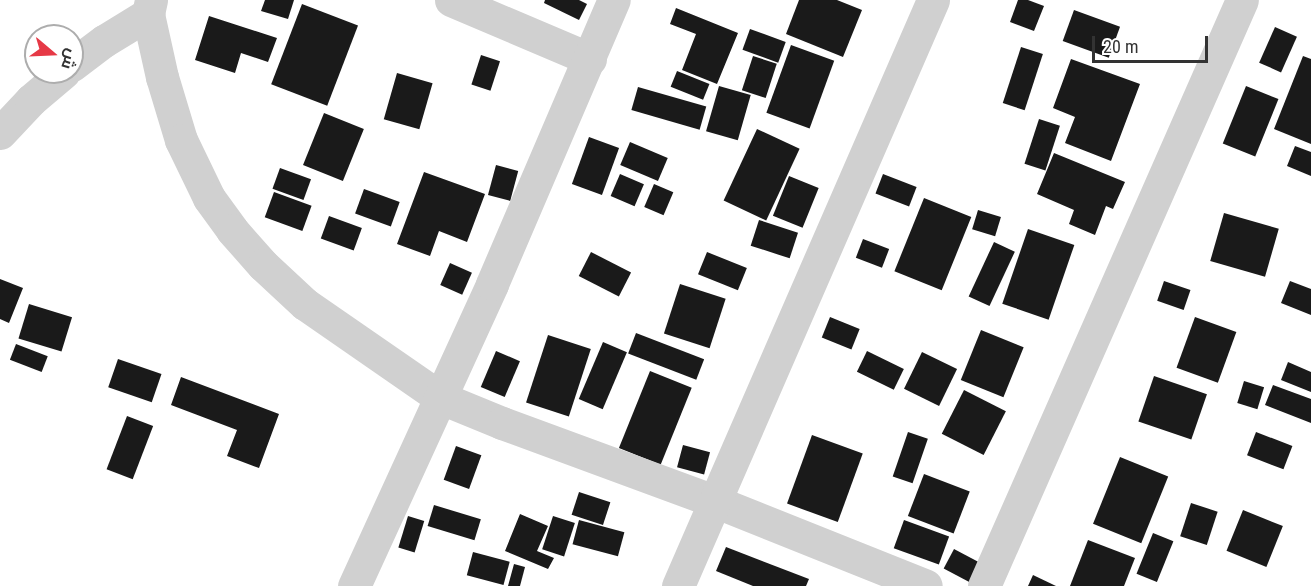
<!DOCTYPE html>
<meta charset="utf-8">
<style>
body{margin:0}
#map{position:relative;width:1311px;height:586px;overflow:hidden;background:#fff;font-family:"Roboto Condensed",Cairo,sans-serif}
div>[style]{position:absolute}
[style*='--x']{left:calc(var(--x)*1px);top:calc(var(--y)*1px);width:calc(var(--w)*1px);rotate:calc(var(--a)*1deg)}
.building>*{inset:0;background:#1a1a1a;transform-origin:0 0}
.minor>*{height:33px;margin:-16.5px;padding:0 16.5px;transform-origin:16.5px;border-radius:16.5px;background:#d0d0d0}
span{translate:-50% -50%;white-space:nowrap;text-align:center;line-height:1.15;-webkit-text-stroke:6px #fff;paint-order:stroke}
.north{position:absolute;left:24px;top:24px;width:60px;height:60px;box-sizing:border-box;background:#fff;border:2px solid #adadad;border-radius:50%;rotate:109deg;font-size:16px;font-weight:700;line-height:24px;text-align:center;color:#333}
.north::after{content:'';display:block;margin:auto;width:21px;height:27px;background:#e63946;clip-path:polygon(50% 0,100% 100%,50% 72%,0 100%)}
.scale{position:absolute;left:1092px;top:36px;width:116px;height:27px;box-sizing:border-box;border:3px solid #333;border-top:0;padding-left:8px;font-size:18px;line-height:21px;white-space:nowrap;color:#333;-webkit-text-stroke:4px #fff;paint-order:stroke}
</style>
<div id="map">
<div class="building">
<i style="clip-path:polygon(265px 0,294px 0,288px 19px,261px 11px)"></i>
<i style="clip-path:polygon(545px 0,579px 0,587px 4px,579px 20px,544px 3px)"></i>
<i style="clip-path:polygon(799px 0,837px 0,862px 10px,843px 57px,786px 34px)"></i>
<i style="clip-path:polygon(1018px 0,1028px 0,1044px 6px,1034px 31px,1010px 22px)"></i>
<i style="left:302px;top:4px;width:60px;height:86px;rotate:21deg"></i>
<i style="clip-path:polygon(676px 8px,738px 33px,717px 84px,682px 70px,696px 34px,670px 24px)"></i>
<i style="left:1074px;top:10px;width:49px;height:33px;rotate:20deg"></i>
<i style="clip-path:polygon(209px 16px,277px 38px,268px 62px,241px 53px,235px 73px,195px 60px)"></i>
<i style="left:1275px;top:27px;width:24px;height:39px;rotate:24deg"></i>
<i style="left:750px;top:29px;width:38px;height:22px;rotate:20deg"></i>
<i style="left:791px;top:45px;width:46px;height:72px;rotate:20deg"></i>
<i style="left:1021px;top:47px;width:23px;height:59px;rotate:18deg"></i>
<i style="left:481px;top:55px;width:20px;height:31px;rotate:18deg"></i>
<i style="left:753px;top:56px;width:25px;height:36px;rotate:18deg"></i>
<i style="clip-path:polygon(1303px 56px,1311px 59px,1311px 144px,1274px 129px)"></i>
<i style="clip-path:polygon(1071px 59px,1140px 84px,1111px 161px,1065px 143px,1075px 117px,1053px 108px)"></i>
<i style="left:677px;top:71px;width:35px;height:17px;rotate:22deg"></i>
<i style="left:397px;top:73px;width:37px;height:48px;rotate:16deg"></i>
<i style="left:719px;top:86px;width:33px;height:47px;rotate:16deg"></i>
<i style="left:1246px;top:86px;width:35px;height:62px;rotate:22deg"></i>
<i style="left:638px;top:87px;width:71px;height:24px;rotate:16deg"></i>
<i style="left:324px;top:113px;width:43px;height:56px;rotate:22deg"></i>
<i style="left:1039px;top:119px;width:22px;height:47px;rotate:18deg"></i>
<i style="left:757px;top:129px;width:47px;height:79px;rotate:25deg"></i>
<i style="left:589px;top:137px;width:32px;height:50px;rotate:20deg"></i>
<i style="left:630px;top:142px;width:41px;height:25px;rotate:23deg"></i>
<i style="clip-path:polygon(1295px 146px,1311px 152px,1311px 176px,1287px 166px)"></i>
<i style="clip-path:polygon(1054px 153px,1125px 182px,1113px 209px,1106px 206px,1095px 235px,1069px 224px,1074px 210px,1037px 194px)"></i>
<i style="left:496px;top:165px;width:23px;height:31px;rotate:15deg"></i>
<i style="left:280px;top:168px;width:33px;height:22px;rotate:20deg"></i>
<i style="clip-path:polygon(424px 172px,485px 194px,467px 242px,439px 231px,430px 256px,397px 244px)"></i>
<i style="left:620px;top:174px;width:26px;height:24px;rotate:23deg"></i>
<i style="left:883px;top:174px;width:36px;height:21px;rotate:21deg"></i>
<i style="left:789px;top:176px;width:32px;height:43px;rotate:22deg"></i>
<i style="left:654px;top:184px;width:21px;height:25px;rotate:23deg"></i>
<i style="left:364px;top:189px;width:38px;height:26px;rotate:20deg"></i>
<i style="left:274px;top:192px;width:40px;height:27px;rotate:20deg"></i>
<i style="left:924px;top:198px;width:51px;height:79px;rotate:22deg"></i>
<i style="left:978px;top:210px;width:24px;height:20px;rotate:17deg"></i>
<i style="left:1224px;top:213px;width:57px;height:50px;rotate:16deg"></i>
<i style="left:329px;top:216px;width:35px;height:24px;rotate:20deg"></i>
<i style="left:759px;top:220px;width:41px;height:27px;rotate:18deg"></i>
<i style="left:1028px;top:229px;width:49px;height:79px;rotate:19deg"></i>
<i style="left:863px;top:239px;width:28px;height:20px;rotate:21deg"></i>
<i style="left:994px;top:242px;width:23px;height:60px;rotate:25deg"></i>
<i style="left:591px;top:252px;width:45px;height:27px;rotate:27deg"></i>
<i style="left:707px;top:252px;width:43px;height:24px;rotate:22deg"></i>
<i style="left:450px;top:263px;width:24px;height:24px;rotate:24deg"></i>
<i style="clip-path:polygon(0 279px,23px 288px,9px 323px,0 319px)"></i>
<i style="left:1164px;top:281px;width:28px;height:21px;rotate:19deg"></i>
<i style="clip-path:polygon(1290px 281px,1311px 289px,1311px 315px,1281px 303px)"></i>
<i style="left:680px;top:284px;width:48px;height:52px;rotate:18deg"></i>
<i style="left:29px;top:304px;width:45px;height:36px;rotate:17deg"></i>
<i style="left:830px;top:317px;width:32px;height:22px;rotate:22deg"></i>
<i style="left:1195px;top:317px;width:44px;height:54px;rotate:20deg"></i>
<i style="left:981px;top:330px;width:46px;height:54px;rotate:22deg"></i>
<i style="left:636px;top:333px;width:73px;height:22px;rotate:21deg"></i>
<i style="left:548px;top:335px;width:45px;height:71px;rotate:18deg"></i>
<i style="left:603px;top:342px;width:26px;height:62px;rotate:23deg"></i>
<i style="left:16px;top:344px;width:34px;height:17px;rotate:21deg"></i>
<i style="left:496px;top:351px;width:26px;height:39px;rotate:23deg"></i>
<i style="left:867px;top:351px;width:41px;height:23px;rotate:26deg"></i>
<i style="left:922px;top:352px;width:39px;height:41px;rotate:26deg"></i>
<i style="left:118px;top:359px;width:46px;height:30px;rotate:19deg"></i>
<i style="clip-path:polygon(1288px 362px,1311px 372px,1311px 392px,1281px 380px)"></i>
<i style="left:650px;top:371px;width:45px;height:83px;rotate:22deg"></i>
<i style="left:1154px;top:376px;width:56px;height:48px;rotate:19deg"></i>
<i style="clip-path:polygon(181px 377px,279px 414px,259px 468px,227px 456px,237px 430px,171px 405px)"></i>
<i style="left:1244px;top:381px;width:21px;height:23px;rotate:17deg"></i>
<i style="clip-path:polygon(1273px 385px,1311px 399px,1311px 423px,1265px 405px)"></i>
<i style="left:964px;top:390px;width:47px;height:49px;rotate:27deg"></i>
<i style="left:127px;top:416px;width:28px;height:57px;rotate:21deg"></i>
<i style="left:908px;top:432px;width:21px;height:47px;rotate:19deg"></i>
<i style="left:1256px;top:432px;width:39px;height:25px;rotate:21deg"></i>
<i style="left:812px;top:435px;width:54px;height:73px;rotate:20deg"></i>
<i style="left:683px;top:445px;width:28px;height:23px;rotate:15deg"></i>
<i style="left:456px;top:446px;width:27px;height:36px;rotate:20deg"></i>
<i style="left:1120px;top:457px;width:52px;height:72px;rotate:22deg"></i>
<i style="left:924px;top:474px;width:49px;height:45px;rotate:21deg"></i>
<i style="left:579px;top:492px;width:33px;height:24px;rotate:18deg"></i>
<i style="left:1191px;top:503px;width:28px;height:35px;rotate:18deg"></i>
<i style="left:434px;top:505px;width:49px;height:22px;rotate:17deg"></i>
<i style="left:1243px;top:510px;width:43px;height:44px;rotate:22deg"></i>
<i style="clip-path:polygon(520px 514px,548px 526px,537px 551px,554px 558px,548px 569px,505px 551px)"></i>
<i style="left:408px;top:516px;width:17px;height:33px;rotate:17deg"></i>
<i style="left:553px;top:516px;width:23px;height:35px;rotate:18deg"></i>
<i style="left:579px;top:520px;width:47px;height:25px;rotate:15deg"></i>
<i style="left:904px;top:520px;width:48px;height:30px;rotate:20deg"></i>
<i style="left:1153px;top:533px;width:22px;height:44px;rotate:22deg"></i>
<i style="clip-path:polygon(1088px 540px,1135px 558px,1124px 586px,1070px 586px)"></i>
<i style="clip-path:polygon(726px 547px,809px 579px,806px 586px,753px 586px,716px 571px)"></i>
<i style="left:954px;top:549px;width:30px;height:22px;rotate:28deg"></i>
<i style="left:473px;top:552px;width:38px;height:24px;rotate:15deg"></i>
<i style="clip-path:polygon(514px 564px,525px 567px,520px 586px,508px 586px)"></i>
<i style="clip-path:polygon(1033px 575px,1056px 586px,1028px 586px)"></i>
</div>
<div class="minor">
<i style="--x:151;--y:0;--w:14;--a:102"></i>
<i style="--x:148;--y:14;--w:65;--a:77.5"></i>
<i style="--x:162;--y:77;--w:66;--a:73.2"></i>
<i style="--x:181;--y:140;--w:64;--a:64.2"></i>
<i style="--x:209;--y:198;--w:39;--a:54"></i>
<i style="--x:232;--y:230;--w:47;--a:48.5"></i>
<i style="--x:263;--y:265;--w:57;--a:42.9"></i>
<i style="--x:305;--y:304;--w:165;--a:34.7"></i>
<i style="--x:441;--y:398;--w:66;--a:22.3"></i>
<i style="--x:502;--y:423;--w:226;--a:20.2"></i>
<i style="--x:714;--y:501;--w:228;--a:21.8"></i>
<i style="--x:451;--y:0;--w:151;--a:23"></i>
<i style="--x:72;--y:65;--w:40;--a:-37"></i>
<i style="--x:104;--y:41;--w:52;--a:-31.5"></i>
<i style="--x:0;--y:133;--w:45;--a:-46.8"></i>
<i style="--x:31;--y:100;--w:43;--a:-40.3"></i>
<i style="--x:354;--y:586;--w:332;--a:-65.4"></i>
<i style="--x:492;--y:284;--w:309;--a:-66.8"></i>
<i style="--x:678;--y:586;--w:639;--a:-66.48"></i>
<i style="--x:984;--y:586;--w:640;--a:-66.24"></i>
</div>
<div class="north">ش</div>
<div class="scale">20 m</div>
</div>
